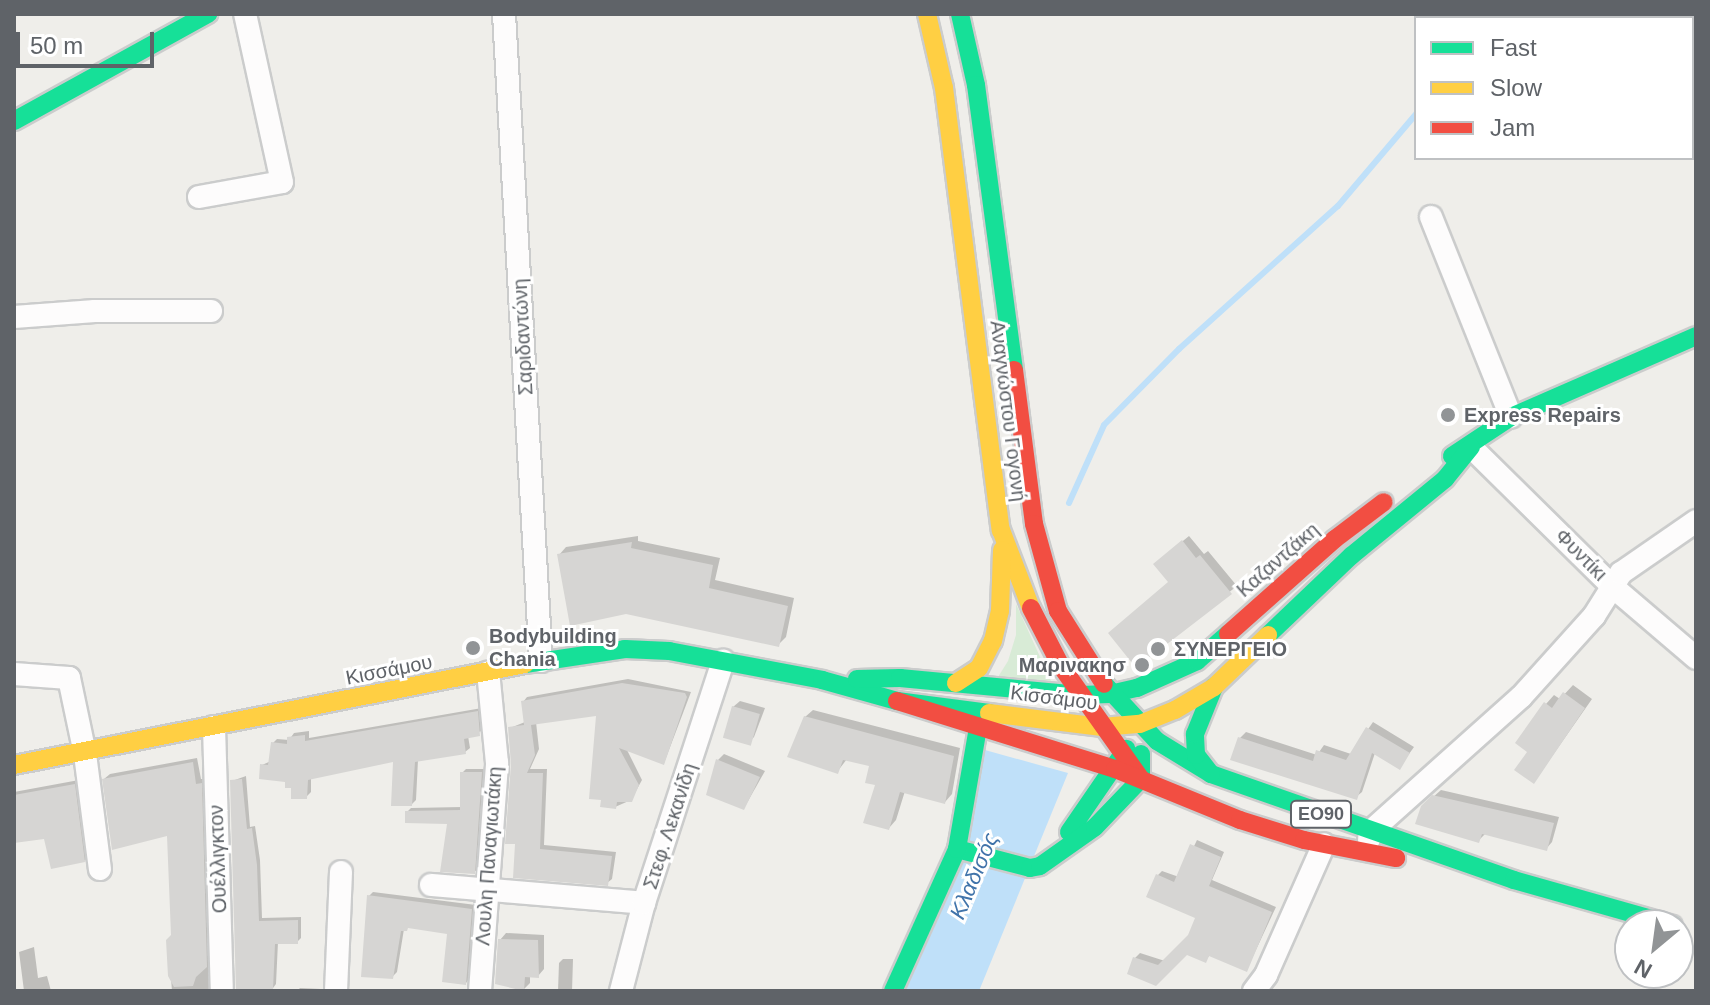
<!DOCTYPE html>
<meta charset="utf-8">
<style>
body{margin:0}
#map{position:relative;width:1710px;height:1005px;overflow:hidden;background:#efeeea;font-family:Arial,sans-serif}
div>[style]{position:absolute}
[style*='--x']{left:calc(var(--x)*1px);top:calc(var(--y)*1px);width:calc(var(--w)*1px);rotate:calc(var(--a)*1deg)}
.green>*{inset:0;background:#d8ebd6}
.water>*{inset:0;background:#bfe0f9}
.shadow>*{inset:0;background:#0003}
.stream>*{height:6px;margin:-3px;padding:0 3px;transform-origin:3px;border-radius:3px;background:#bfe0f9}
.building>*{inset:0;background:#d6d5d3;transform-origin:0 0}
.roads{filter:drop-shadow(2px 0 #cbcccc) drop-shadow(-2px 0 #cbcccc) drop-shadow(0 2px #cbcccc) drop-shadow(0 -2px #cbcccc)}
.street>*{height:22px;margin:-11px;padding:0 11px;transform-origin:11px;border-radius:11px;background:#fdfcfc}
.fast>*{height:18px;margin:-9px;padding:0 9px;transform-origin:9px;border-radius:9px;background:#16e098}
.slow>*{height:18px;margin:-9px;padding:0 9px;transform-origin:9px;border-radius:9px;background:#ffcf43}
.jam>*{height:18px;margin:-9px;padding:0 9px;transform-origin:9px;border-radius:9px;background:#f24e42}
.dots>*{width:22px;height:22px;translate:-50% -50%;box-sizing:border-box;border:4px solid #fff;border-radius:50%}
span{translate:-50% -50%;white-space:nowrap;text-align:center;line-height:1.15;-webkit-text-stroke:6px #fff;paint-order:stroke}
.shield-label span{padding:2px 6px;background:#fff;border:2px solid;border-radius:6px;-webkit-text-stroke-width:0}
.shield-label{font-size:18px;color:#5f6368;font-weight:700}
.street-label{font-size:20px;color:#5f6368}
.poi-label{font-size:20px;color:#5f6368;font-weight:700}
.left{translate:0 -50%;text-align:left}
.right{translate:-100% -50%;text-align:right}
.water-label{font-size:22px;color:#4174aa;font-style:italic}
.frame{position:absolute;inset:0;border:16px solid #5f6368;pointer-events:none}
.legend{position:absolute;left:1414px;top:16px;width:280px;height:144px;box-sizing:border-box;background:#fff;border:2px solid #bfc1c3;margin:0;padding:10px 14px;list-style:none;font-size:24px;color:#5f6368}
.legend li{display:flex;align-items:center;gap:16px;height:40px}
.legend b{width:40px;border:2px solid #bfc1c3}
.north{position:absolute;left:1614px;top:909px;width:80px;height:80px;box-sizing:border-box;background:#fff;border:2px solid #bfc1c3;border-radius:50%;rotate:209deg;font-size:22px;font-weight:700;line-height:32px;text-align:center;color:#5f6368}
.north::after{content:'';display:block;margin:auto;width:28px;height:36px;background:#919496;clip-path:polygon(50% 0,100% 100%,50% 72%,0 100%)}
.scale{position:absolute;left:16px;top:32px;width:138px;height:36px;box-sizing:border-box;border:4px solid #5f6368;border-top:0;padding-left:10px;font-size:24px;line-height:28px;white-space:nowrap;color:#5f6368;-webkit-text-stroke:6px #fff;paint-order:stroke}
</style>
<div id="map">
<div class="green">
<i style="clip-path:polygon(1016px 604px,1051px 681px,998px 677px,1008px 661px,1016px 635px)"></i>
</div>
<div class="water">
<i style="clip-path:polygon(985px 750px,1068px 773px,979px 991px,903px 991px)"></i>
</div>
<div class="shadow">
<i style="clip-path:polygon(638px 536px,638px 541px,720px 558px,715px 580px,794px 598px,786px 637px,778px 645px,559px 555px,566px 547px)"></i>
<i style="clip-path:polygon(1189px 536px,1204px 554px,1208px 551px,1237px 586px,1136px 665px,1170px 582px,1162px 558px)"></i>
<i style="clip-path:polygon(628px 679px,691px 692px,664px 763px,626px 748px,642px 780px,631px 800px,615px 807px,598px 714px,536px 722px,539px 749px,530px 769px,547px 769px,544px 845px,616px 852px,612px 879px,607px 883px,517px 842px,510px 728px,525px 722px,523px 702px,527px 697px)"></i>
<i style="clip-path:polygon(1573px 685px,1592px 699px,1534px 782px,1529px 751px,1546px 704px,1554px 695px,1560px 699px)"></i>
<i style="clip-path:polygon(740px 701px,765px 708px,754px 737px,748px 743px,733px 707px)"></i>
<i style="clip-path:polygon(482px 708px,484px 730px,468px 736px,470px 748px,465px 752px,418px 760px,416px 800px,412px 804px,396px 760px,311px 777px,311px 792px,306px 797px,262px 765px,271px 761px,273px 743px,277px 739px,289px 740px,294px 733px,309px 731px,309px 738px)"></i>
<i style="clip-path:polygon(813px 710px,960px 748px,952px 794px,945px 802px,905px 791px,896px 820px,889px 828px,871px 765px,847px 759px,837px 772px,805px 717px)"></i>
<i style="clip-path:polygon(1373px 722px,1414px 747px,1399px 768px,1375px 753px,1362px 792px,1356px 797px,1240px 738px,1246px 732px,1317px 755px,1324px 745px,1351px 754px)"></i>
<i style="clip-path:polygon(724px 754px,765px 771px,744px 808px,718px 760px)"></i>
<i style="clip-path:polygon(197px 758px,201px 779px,206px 779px,212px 991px,172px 991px,168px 941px,173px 936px,169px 834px,104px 779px,110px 774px)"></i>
<i style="clip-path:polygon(466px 769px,485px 769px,478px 869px,474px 872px,449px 822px,407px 812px,411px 808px,462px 807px,462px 773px)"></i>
<i style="clip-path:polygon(246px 776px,250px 827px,255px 826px,260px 860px,262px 918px,301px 917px,301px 938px,297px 942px,278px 942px,276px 984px,273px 988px,238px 988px,232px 781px)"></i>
<i style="clip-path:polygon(79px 780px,89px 856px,84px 861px,46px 837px,14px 841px,14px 792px)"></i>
<i style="clip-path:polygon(1441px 790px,1559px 817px,1552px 842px,1546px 849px,1486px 833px,1479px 840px,1422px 807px)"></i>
<i style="clip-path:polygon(1197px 840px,1224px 852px,1212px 880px,1276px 907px,1247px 969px,1211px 954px,1205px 960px,1187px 953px,1155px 984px,1130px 973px,1135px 958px,1140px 953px,1165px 961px,1189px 936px,1197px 916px,1157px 876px,1162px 871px,1179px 877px)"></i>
<i style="clip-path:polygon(373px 892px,476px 905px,470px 978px,466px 983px,449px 932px,410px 926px,404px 929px,397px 972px,392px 977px,369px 896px)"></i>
<i style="clip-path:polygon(506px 933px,544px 935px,544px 969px,538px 976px,530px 975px,530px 983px,524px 989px,500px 940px)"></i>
<i style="clip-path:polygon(34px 947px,38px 978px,47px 976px,51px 991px,24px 991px,19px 952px)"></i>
<i style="clip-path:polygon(563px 959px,573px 959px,572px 991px,558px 991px,559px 963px)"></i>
<i style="clip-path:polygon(300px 988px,321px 989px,321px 991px,297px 991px)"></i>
</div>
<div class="stream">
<i style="--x:1534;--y:18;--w:29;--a:-8"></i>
<i style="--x:1069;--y:503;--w:85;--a:-65.8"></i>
<i style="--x:1104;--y:425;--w:107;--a:-45.4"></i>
<i style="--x:1179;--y:349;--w:214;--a:-42"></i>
<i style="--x:1338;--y:206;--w:121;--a:-49.7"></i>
</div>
<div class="building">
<i style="clip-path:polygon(1182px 540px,1196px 558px,1200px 555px,1232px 594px,1136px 668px,1108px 633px,1168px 582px,1153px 564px)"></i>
<i style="clip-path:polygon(632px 542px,631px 548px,713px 565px,709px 588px,788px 606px,779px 647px,626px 614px,570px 626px,557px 554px)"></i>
<i style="clip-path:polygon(622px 683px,685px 693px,687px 697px,664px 765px,619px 748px,639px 785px,632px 802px,617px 802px,616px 809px,600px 807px,601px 800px,589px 799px,596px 716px,531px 725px,535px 755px,527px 773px,543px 773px,540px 849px,612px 856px,608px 886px,513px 878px,515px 844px,505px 844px,511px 764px,508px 727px,524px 725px,521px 701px)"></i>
<i style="clip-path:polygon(1563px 692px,1585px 708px,1534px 784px,1514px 770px,1527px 752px,1515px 743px,1544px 702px,1552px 708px)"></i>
<i style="left:732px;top:706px;width:29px;height:33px;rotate:16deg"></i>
<i style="clip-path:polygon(478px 711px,480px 736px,464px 739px,466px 754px,415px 762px,412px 806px,391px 806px,393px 762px,308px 780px,307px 799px,291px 799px,291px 788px,285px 788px,285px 782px,259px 779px,260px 764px,268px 765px,271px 742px,287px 744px,287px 737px,305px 735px,305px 741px)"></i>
<i style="clip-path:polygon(804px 716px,954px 756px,945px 804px,900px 792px,889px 830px,863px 823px,875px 785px,865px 783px,869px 766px,843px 760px,838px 774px,787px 757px)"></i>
<i style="clip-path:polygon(1366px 727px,1410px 753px,1400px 770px,1372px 753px,1357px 800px,1230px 760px,1238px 737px,1313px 761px,1316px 750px,1346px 760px)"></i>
<i style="clip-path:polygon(716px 759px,760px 777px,744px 810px,706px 795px)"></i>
<i style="clip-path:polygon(193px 762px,196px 784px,202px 783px,207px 967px,196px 977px,193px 986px,174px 987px,168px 976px,166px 940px,171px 935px,167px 836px,112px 850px,102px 779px)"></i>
<i style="clip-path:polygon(460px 772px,482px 772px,475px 874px,440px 872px,447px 824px,405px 823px,405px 811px,460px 810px)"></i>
<i style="clip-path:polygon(242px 779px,247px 829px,252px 828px,257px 865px,259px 921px,298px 920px,298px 944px,275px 944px,273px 990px,236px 990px,230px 780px)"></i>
<i style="clip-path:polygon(75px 784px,85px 862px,51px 869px,44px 839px,14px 843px,14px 795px)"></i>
<i style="clip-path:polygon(1432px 795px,1554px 823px,1547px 851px,1482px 834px,1479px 843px,1415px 824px,1421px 806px)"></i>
<i style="clip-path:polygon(1190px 844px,1221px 857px,1209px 886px,1272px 912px,1247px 972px,1209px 956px,1206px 963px,1187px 955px,1156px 986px,1127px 974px,1133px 957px,1158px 965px,1188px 935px,1195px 918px,1146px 897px,1156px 874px,1174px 882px)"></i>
<i style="clip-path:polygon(367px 895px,472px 909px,466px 985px,442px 982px,447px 934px,408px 928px,407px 931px,401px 931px,393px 979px,361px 977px)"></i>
<i style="clip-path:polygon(498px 939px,538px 940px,539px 978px,525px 977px,524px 991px,495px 984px)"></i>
</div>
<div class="roads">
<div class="street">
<i style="--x:504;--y:14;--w:648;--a:86.73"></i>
<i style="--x:199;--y:197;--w:84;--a:-10.2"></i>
<i style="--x:282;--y:182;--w:172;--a:-102.4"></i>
<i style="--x:1431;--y:217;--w:215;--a:68.2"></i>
<i style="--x:14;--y:317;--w:81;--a:-4.2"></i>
<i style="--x:95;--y:311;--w:116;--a:0"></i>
<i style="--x:1471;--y:447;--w:199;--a:44.6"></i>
<i style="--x:1613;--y:587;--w:109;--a:40.5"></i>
<i style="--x:14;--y:674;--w:55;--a:4.2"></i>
<i style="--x:69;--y:678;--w:78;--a:78.1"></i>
<i style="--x:85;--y:754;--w:116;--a:82.6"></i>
<i style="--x:214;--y:727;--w:264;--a:88.3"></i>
<i style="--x:1369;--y:839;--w:8;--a:-76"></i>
<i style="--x:1371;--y:831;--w:201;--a:-41.8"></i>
<i style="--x:1521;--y:697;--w:109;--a:-48"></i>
<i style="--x:1594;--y:616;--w:51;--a:-57.9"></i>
<i style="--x:1621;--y:573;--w:91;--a:-34.7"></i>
<i style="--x:431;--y:885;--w:214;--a:4.8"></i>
<i style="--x:336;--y:991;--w:119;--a:-87.6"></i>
<i style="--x:480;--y:991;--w:229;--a:-85.7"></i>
<i style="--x:497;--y:763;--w:91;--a:-95.6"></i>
<i style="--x:621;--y:991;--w:91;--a:-75.4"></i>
<i style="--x:644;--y:903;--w:255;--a:-71.9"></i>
<i style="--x:1254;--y:991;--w:20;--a:-53"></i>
<i style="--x:1266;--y:975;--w:143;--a:-66.1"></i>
</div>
<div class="fast">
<i style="--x:960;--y:14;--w:73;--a:77.3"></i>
<i style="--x:976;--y:85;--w:288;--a:82.4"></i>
<i style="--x:14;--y:121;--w:222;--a:-28.9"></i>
<i style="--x:1452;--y:456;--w:71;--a:-33.5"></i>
<i style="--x:1511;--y:417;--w:202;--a:-23.6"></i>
<i style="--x:1268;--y:635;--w:115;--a:-43.6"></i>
<i style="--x:1351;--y:556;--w:122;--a:-39.3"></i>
<i style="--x:1445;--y:479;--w:41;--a:-50.9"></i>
<i style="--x:525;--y:664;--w:101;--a:-8.5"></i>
<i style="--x:625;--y:649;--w:44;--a:2.6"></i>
<i style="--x:669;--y:651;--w:156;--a:10.7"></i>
<i style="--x:822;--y:680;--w:78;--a:15.6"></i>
<i style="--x:897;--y:701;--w:93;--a:7.4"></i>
<i style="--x:857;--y:679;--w:43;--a:-1.3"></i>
<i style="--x:900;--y:678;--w:181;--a:5.4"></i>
<i style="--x:1080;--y:695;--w:30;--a:-2"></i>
<i style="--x:1110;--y:694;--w:28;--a:-13"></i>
<i style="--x:1137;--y:688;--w:66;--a:-24.2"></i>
<i style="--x:1197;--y:661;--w:41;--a:-41.1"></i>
<i style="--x:1104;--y:684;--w:78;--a:47.1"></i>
<i style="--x:1157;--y:741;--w:63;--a:31.4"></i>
<i style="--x:1211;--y:774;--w:321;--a:19.3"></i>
<i style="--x:1514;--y:880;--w:165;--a:15.8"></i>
<i style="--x:1211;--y:774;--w:24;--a:-128"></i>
<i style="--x:1196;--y:755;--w:21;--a:-93"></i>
<i style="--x:1195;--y:734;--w:51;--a:-68"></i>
<i style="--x:1069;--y:832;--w:101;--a:-55.5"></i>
<i style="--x:957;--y:849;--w:75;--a:14.6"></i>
<i style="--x:1030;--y:868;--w:10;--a:-11"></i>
<i style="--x:1040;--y:866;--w:67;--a:-35.3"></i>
<i style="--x:1095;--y:827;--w:66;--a:-46.2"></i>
<i style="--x:1141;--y:779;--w:25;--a:-90"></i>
<i style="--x:893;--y:991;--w:156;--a:-65.7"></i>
<i style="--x:957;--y:849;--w:124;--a:-80.2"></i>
</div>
<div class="slow">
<i style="--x:927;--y:14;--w:76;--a:77.1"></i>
<i style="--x:944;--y:88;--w:446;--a:82.7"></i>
<i style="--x:1001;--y:530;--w:84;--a:69"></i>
<i style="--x:956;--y:683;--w:27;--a:-33"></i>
<i style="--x:979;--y:668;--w:30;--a:-63"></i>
<i style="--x:993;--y:641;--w:31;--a:-77"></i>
<i style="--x:1000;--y:611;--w:61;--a:-88.1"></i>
<i style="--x:989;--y:713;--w:114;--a:7.1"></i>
<i style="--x:1102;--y:727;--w:38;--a:-5"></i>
<i style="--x:1140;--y:724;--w:38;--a:-22"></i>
<i style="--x:1175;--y:710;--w:45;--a:-30.5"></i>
<i style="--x:1214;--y:687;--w:75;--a:-43.9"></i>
<i style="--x:14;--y:765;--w:521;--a:-11.18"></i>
</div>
<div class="jam">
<i style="--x:1014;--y:370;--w:155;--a:82.6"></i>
<i style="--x:1034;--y:524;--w:90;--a:74.6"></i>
<i style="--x:1058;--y:611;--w:86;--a:57.8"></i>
<i style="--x:1031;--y:608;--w:65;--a:62.7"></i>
<i style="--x:1061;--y:666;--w:138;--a:54.7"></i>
<i style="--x:1228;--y:634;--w:143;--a:-41.6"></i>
<i style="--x:1335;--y:539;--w:61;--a:-37.1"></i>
<i style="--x:897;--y:701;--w:228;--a:17.3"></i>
<i style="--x:1115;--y:769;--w:135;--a:22.2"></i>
<i style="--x:1240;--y:820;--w:67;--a:17.4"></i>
<i style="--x:1304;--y:840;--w:94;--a:11.1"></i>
</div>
</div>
<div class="dots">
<i style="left:1448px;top:415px;background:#919496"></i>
<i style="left:473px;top:648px;background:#919496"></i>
<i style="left:1158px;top:649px;background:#919496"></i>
<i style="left:1142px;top:665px;background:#919496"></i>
</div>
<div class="shield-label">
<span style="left:1321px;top:814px">ΕΟ90</span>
</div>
<div class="street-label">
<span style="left:523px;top:337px;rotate:-93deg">Σαριδαντώνη</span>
<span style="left:1008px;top:411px;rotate:83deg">Αναγνώστου Γογονή</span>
<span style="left:1581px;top:555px;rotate:45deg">Φυντίκι</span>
<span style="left:1278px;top:560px;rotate:-41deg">Καζαντζάκη</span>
<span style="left:389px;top:670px;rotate:-11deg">Κισσάμου</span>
<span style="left:1054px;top:698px;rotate:7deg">Κισσάμου</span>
<span style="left:670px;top:826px;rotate:-72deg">Στεφ. Λεκανίδη</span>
<span style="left:489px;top:856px;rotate:-86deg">Λουλη Παναγιωτάκη</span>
<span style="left:218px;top:859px;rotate:-92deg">Ουέλλιγκτον</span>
</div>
<div class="poi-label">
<span class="left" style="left:1464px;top:415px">Express Repairs</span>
<span class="left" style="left:489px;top:648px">Bodybuilding<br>Chania</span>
<span class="left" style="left:1174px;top:649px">ΣΥΝΕΡΓΕΙΟ</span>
<span class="right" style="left:1126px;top:665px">Μαρινακησ</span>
</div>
<div class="water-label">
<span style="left:974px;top:876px;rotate:-67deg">Κλαδισός</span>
</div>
<div class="frame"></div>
<ul class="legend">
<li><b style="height:10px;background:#16e098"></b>Fast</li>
<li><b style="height:10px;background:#ffcf43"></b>Slow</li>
<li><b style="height:10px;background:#f24e42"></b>Jam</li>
</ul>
<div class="north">N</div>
<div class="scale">50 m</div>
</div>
